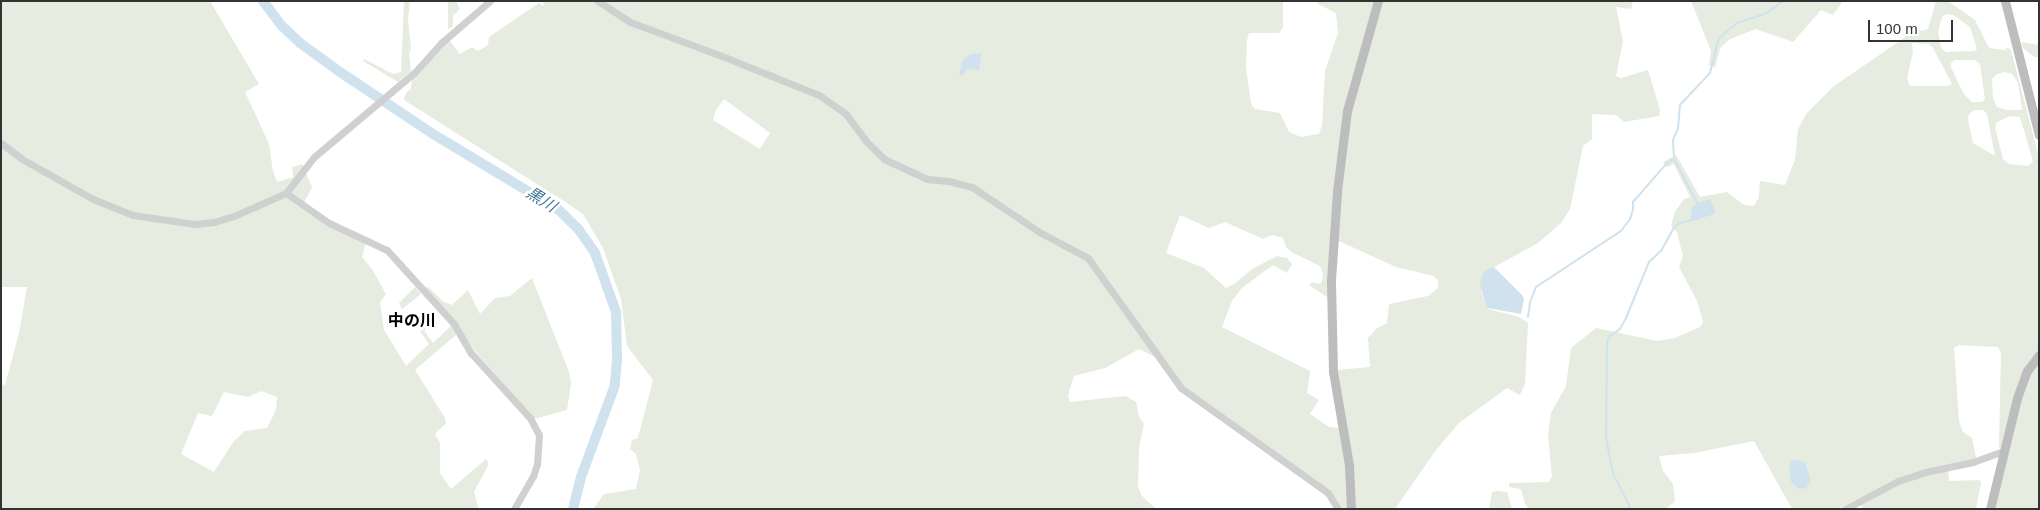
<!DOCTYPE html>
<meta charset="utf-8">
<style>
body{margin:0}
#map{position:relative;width:2040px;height:510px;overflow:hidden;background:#fff;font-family:Helvetica,"Noto Sans JP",sans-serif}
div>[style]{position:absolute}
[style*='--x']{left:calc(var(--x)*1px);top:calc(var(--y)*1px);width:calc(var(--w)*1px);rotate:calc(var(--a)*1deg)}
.green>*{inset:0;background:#e6ecdf}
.water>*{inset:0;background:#cfe2ee}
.stream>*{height:2px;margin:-1px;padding:0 1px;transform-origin:1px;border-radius:1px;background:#cfe2ee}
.river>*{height:10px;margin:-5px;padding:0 5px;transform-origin:5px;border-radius:5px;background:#cfe2ee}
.street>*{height:7px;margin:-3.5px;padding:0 3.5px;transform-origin:3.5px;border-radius:3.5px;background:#d0d0d0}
.secondary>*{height:9px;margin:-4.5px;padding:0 4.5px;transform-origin:4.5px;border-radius:4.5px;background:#bdbdbd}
span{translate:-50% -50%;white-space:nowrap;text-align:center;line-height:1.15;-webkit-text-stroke:5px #fff;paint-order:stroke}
.water-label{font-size:16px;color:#3f7597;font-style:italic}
.neighbourhood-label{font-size:16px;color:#000;font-weight:700}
.frame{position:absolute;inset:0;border:2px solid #333;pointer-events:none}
.scale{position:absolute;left:1868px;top:20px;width:85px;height:22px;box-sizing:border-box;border:2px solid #333;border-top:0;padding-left:6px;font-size:15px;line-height:18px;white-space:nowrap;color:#333;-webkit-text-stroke:4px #fff;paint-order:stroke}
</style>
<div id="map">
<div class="green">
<i style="clip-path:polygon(evenodd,1px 1px,210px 1px,259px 84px,245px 92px,269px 144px,273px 171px,277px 182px,293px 177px,292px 167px,302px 164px,312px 187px,302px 207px,366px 243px,362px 257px,372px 269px,386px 294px,380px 302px,384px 330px,406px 366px,429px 344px,420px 331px,425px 326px,425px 332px,433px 343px,451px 326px,457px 334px,415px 370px,445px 418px,446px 423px,435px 434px,440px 443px,440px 473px,451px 489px,486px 459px,489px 464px,474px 492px,479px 509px,1px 509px,1px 384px,5px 385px,19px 333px,27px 287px,3px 287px,1px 285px,1px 1px,261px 391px,277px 397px,276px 410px,267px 428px,245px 431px,234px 441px,214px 472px,181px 454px,198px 413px,212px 416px,224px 392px,248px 397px,261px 391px)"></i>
<i style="clip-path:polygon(404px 1px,410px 1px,408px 19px,411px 49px,409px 53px,411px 71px,398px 82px,363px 61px,364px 59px,393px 74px,401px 72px)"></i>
<i style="clip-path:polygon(448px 1px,456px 1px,460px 9px,453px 16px,453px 26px,448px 29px)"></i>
<i style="clip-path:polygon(evenodd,543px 1px,1283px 1px,1283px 27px,1279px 33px,1249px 33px,1247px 40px,1246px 67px,1251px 104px,1255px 109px,1280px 113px,1289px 132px,1301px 137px,1319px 134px,1322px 125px,1325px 71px,1338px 33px,1336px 13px,1318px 4px,1317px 1px,1633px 1px,1631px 9px,1616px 7px,1623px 41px,1616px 76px,1621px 78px,1648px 70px,1660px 110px,1659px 116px,1624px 122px,1616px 115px,1592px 114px,1592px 139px,1583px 146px,1570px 209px,1562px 222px,1538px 243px,1489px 270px,1483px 277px,1481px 291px,1488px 309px,1519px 317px,1528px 323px,1525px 384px,1520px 395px,1507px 388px,1459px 423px,1436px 450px,1395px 509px,1339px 509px,1330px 492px,1190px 393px,1155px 357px,1139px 349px,1105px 368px,1074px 376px,1068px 395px,1070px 402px,1126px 396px,1136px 402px,1139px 417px,1144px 424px,1139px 448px,1138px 487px,1142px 496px,1156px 509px,593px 509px,604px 494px,636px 489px,640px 470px,636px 454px,630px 449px,632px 440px,638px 438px,653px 380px,627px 346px,621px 299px,603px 248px,583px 214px,564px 201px,404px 100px,406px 93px,411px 88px,412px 79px,449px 40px,460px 54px,472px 47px,478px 51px,488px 45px,489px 37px,539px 3px,544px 6px,543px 1px,724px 99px,770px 133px,760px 149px,713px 120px,716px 110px,724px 99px,543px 1px,1180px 215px,1209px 228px,1225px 222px,1263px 239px,1272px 235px,1283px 238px,1286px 247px,1293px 253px,1320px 266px,1323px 273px,1322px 281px,1320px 284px,1312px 282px,1309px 285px,1327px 297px,1329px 296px,1331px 240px,1339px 241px,1396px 267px,1434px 276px,1438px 281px,1438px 288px,1428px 296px,1389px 304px,1387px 323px,1376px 329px,1368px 338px,1370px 367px,1336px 370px,1338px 428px,1329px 427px,1310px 414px,1319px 400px,1307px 393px,1310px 371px,1222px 327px,1232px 301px,1242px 288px,1273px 265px,1287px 273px,1292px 264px,1287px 258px,1277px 256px,1252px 269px,1234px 284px,1226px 288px,1204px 268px,1166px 253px,1180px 215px)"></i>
<i style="clip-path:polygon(1691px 1px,1843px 1px,1833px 15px,1821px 10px,1793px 42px,1756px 29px,1730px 39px,1720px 48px,1715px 68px,1709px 65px,1711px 51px)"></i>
<i style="clip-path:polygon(evenodd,1936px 1px,1948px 1px,1975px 20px,1989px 48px,2005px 50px,2007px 47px,2011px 50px,2039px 157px,2039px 509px,1991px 509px,2005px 451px,1999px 447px,2001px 353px,1998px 347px,1959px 345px,1954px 348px,1959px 421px,1963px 432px,1972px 438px,1977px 462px,1948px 471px,1949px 481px,1980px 480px,1981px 483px,1976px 509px,1863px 509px,1856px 500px,1838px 509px,1792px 509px,1754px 441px,1694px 453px,1659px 456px,1663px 471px,1673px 484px,1675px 501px,1666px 509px,1529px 509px,1525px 504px,1521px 489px,1509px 487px,1509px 483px,1549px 482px,1552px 477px,1548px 436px,1551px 413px,1566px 386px,1571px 348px,1596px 328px,1657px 341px,1675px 338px,1700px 327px,1703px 322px,1697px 301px,1679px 267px,1683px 256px,1677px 232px,1671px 226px,1675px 212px,1684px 199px,1690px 197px,1674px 164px,1667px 167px,1663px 162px,1676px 155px,1700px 197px,1727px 192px,1744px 205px,1754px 206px,1759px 197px,1760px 181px,1785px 185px,1795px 160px,1798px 129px,1806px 114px,1834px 86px,1904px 38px,1910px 31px,1917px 28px,1922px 31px,1928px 29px,1936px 1px,1946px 14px,1953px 15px,1970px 27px,1977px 49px,1974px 51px,1946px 52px,1941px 48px,1938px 32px,1942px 17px,1946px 14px,1936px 1px,1912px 43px,1929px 44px,1933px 48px,1952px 84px,1948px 86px,1910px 86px,1907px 78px,1913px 52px,1912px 43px,1936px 1px,1955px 60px,1975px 60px,1980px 64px,1985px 99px,1982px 102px,1972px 102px,1963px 93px,1951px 67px,1951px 63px,1955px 60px,1936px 1px,2005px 72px,2012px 74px,2018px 83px,2022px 110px,2007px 110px,1997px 107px,1993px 98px,1992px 79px,1997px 74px,2005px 72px,1936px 1px,1974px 110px,1983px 110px,1987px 114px,1995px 156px,1973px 143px,1968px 120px,1969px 114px,1974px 110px,1936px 1px,2010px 116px,2020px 117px,2033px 161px,2028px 166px,2009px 164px,2003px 159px,1995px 127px,1997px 122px,2010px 116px)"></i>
<i style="clip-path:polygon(2022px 42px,2039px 45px,2039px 57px,2034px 57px,2022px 47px)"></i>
<i style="clip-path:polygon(532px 278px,569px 372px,571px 383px,567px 410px,534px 419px,474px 350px,448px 313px,425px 288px,428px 287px,444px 302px,452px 305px,468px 290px,480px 314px,495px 298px,510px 296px)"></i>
<i style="clip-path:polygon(415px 287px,421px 294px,402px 309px,399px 303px)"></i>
<i style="clip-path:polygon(1497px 491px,1507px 492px,1512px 509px,1489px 509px,1492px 492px)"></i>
</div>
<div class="water">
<i style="clip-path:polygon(982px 53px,979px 70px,967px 69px,963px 75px,959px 76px,963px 60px,970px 54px)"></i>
<i style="clip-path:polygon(1710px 199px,1715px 211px,1714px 214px,1693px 221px,1691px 219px,1692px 207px,1700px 202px)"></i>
<i style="clip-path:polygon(1494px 267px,1522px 295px,1524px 299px,1521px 314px,1487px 308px,1480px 285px,1482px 275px,1486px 270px)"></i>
<i style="clip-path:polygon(1797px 460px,1805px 462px,1811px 481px,1806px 488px,1799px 489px,1791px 482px,1789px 470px,1791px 461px)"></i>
</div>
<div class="stream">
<i style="--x:1674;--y:159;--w:50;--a:62.4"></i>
<i style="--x:1528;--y:317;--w:15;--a:-82"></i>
<i style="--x:1530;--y:302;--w:16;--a:-68"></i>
<i style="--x:1536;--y:287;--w:102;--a:-33.4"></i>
<i style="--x:1621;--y:231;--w:15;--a:-53"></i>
<i style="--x:1630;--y:219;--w:9;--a:-72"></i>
<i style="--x:1633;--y:210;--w:8;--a:-90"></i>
<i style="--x:1633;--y:202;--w:52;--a:-48.9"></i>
<i style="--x:1667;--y:163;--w:8;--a:-30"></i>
<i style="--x:1674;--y:159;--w:19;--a:-93"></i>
<i style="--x:1673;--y:140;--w:13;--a:-67"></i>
<i style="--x:1678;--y:128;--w:23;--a:-85"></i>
<i style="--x:1680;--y:105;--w:44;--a:-46.8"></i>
<i style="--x:1710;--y:73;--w:36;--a:-76"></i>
<i style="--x:1719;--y:38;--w:23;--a:-40"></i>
<i style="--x:1737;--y:23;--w:29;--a:-18"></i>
<i style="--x:1765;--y:14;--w:22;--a:-36"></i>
<i style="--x:1631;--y:509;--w:39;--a:-117"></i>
<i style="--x:1613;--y:474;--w:38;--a:-101"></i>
<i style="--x:1606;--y:437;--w:96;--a:-89.4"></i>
<i style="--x:1607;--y:341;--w:6;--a:-59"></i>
<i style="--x:1610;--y:336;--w:12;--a:-35"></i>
<i style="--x:1620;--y:329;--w:13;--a:-61"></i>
<i style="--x:1626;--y:318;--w:61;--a:-67.7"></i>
<i style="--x:1649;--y:262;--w:16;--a:-43"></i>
<i style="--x:1661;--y:251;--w:26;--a:-61"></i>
<i style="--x:1674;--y:228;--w:7;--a:-45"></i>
<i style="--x:1679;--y:223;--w:13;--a:-13"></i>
</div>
<div class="river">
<i style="--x:263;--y:1;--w:31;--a:53"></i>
<i style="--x:282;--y:26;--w:25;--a:43"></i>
<i style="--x:300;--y:43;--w:49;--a:35.9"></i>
<i style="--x:340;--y:72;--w:112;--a:33.7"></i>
<i style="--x:433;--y:134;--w:147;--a:31.1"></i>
<i style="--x:559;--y:210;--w:28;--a:45"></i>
<i style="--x:579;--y:230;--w:28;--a:55"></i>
<i style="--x:595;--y:253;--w:63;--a:70.4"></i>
<i style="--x:616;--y:312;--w:48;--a:88.8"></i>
<i style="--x:617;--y:360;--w:25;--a:95"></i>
<i style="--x:615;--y:385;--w:98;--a:110.3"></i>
<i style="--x:581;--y:477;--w:33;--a:104"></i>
</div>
<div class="street">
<i style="--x:598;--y:1;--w:38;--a:33"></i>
<i style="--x:630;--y:22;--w:98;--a:20.3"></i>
<i style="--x:722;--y:56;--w:105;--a:21.9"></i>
<i style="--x:819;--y:95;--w:32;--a:35"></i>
<i style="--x:845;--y:113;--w:34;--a:53"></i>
<i style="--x:865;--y:140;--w:27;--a:45"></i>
<i style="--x:884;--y:159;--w:47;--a:24.9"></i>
<i style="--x:927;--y:179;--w:22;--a:5"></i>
<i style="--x:949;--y:181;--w:24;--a:15"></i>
<i style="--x:972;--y:187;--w:83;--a:33.7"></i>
<i style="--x:1041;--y:233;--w:53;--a:28"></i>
<i style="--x:1088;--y:258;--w:160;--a:54.4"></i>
<i style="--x:1181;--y:388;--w:171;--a:35.5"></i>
<i style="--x:1320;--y:487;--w:10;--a:37"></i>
<i style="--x:1328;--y:493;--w:19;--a:58"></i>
<i style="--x:1;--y:143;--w:26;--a:37"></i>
<i style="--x:22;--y:159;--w:81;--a:29.4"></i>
<i style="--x:93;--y:199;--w:43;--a:21.8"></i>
<i style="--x:133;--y:215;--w:63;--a:8.3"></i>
<i style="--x:195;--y:224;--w:19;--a:-6"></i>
<i style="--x:214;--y:222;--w:21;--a:-17"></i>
<i style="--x:234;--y:216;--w:57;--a:-23.9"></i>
<i style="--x:286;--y:193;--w:46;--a:-52.1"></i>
<i style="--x:314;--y:157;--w:132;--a:-40.1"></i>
<i style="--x:415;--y:72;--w:39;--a:-48"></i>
<i style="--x:441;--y:43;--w:65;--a:-40.6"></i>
<i style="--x:286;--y:193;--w:52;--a:34.9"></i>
<i style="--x:329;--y:223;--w:64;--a:25"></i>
<i style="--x:387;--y:250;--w:100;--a:47.8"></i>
<i style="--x:454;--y:324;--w:34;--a:60"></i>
<i style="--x:471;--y:353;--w:88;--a:47.8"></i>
<i style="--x:530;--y:418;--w:19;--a:62"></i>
<i style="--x:539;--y:435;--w:29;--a:94"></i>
<i style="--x:537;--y:464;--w:13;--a:108"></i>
<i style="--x:533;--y:476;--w:38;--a:120"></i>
<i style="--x:1845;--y:509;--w:60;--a:-27.8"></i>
<i style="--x:1898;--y:481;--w:28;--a:-18"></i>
<i style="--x:1925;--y:472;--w:49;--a:-11.8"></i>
<i style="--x:1973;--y:462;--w:32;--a:-20"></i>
</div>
<div class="secondary">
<i style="--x:2005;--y:1;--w:138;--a:75.8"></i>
<i style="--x:1351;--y:509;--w:44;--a:-92.6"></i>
<i style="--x:1349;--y:465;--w:95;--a:-99.7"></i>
<i style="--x:1333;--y:371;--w:91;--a:-91.3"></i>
<i style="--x:1331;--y:280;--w:89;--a:-86.1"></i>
<i style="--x:1337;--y:191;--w:81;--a:-82.9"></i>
<i style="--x:1347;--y:111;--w:114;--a:-74.3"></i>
<i style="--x:1990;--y:509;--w:114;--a:-76.3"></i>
<i style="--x:2017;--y:398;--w:29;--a:-70"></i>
<i style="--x:2027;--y:371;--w:20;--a:-53"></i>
</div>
<div class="water-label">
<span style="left:541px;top:200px;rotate:32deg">黒川</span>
</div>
<div class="neighbourhood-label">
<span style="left:412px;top:321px">中の川</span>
</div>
<div class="frame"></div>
<div class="scale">100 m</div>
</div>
